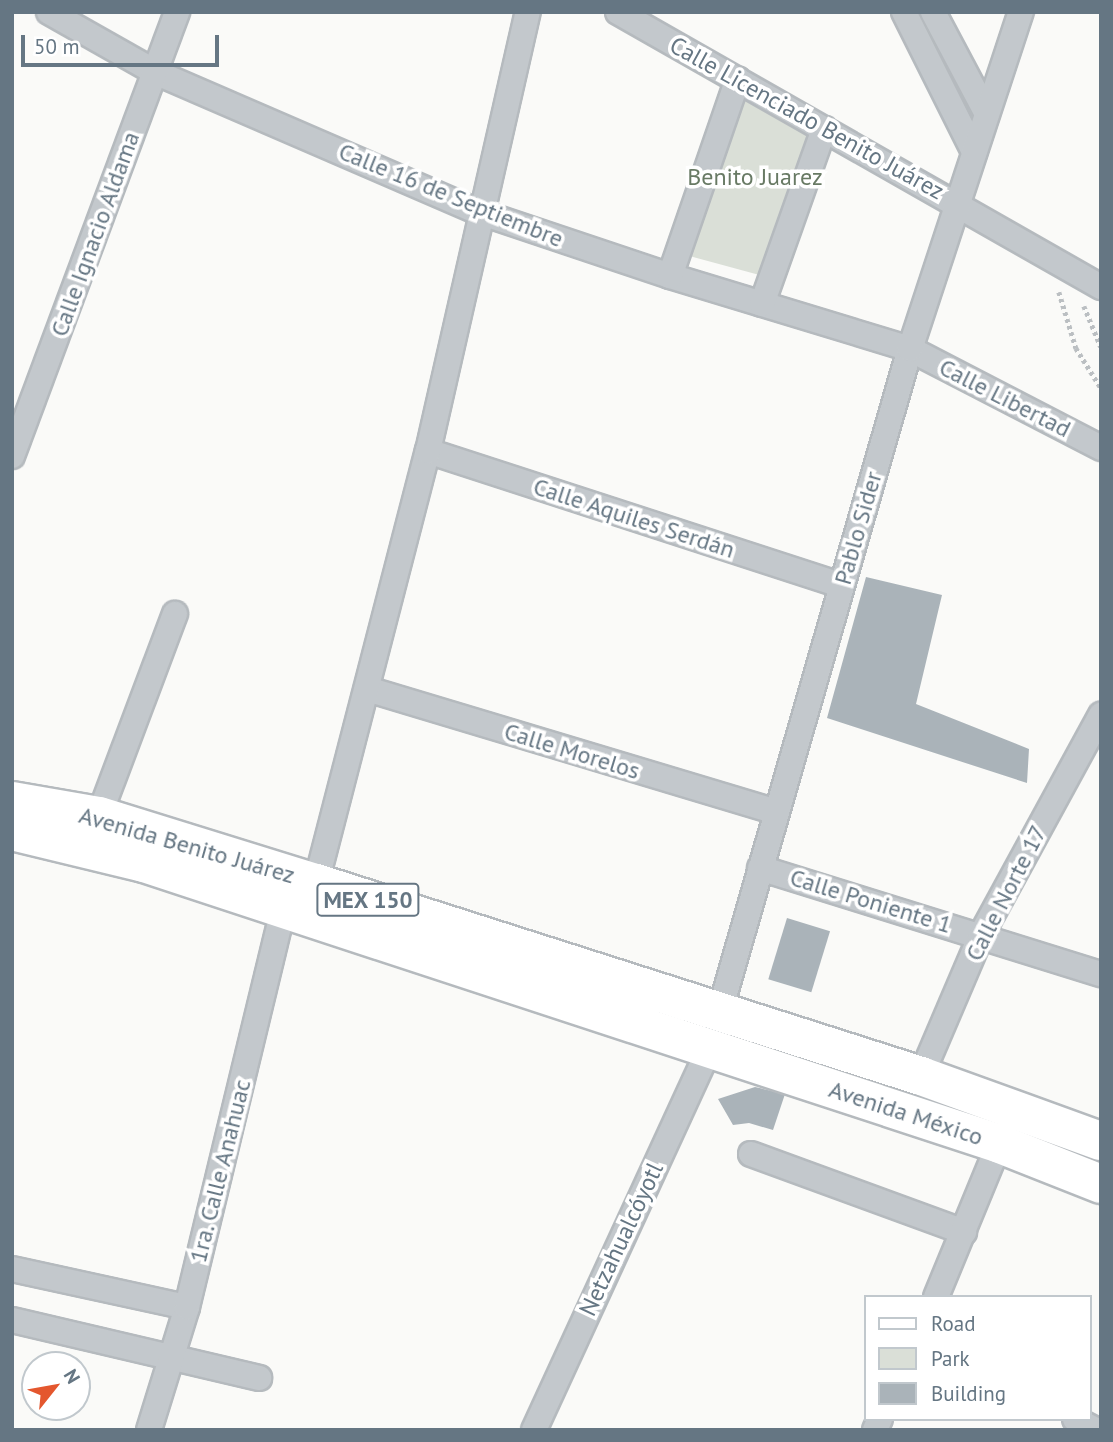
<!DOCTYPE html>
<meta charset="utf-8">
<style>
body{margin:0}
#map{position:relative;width:1113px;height:1442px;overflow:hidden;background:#fafaf8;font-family:"PT Sans",sans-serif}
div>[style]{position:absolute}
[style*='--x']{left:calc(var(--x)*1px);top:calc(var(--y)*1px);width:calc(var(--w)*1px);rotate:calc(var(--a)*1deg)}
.green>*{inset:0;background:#dadfd7}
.building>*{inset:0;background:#aab3b9;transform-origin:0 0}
.path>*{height:4.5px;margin-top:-2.25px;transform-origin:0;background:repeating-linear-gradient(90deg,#bbbfc2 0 3.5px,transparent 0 7px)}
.roads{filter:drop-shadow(2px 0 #b5babe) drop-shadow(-2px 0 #b5babe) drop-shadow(0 2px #b5babe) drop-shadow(0 -2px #b5babe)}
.street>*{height:24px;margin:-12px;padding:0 12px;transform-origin:12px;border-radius:12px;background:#c3c8cc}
.primary>*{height:38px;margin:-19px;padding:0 19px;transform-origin:19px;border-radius:19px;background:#fff}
span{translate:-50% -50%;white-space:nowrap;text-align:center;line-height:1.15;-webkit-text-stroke:7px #fff;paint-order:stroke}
.shield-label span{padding:2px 5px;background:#fff;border:2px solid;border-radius:5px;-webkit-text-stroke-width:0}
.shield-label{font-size:23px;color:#657683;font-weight:700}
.street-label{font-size:24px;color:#657683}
.park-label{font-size:24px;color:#687a64}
.frame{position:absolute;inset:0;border:14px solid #657683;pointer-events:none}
.legend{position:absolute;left:864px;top:1295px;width:228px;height:126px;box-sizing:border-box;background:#fff;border:2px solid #c1c8cd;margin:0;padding:9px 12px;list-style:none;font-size:21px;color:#657683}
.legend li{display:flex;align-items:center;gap:14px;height:35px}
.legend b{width:35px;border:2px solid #c1c8cd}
.north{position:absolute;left:21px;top:1351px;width:70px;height:70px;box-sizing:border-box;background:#fff;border:2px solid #c1c8cd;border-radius:50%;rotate:59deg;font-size:19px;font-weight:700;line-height:28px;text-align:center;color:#657683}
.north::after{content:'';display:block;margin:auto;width:24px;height:32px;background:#e4572e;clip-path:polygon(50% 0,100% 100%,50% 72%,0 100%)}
.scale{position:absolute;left:21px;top:35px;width:198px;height:32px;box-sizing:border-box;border:4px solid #657683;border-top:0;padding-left:9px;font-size:21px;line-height:24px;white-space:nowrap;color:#657683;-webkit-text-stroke:5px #fff;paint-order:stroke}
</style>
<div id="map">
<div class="green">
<i style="clip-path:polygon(735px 95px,815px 140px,767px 277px,682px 254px)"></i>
</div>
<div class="building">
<i style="clip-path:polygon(866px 577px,942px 595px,916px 704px,1029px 749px,1027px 783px,827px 718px)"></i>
<i style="left:787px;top:918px;width:45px;height:64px;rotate:17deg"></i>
<i style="clip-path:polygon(755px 1087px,785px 1094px,773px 1130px,749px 1123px,733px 1125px,718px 1099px)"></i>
</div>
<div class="path">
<i style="--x:1059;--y:292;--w:59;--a:73.1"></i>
<i style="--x:1076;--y:348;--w:47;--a:58"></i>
<i style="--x:1084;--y:306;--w:44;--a:67.5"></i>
</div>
<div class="roads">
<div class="street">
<i style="--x:49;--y:12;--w:122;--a:29.5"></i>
<i style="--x:155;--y:72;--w:353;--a:23.4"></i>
<i style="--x:479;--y:212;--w:201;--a:18.5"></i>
<i style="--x:670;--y:276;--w:251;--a:16.9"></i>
<i style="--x:910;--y:349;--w:215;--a:27.4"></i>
<i style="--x:618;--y:12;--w:556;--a:29.66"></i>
<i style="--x:904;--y:12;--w:157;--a:63.4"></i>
<i style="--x:933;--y:12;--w:115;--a:62.1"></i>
<i style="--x:670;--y:276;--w:208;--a:-71"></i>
<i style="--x:762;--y:304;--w:186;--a:-70.5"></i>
<i style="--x:428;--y:451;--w:434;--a:18"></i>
<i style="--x:12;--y:456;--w:474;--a:-69.6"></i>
<i style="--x:367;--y:689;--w:427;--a:16.7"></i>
<i style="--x:99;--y:816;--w:216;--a:-69.4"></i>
<i style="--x:760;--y:868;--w:357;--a:17.3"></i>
<i style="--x:316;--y:883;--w:446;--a:-75.5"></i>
<i style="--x:428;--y:451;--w:450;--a:-77.2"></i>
<i style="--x:921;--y:1076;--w:153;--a:-66.9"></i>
<i style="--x:981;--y:935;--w:251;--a:-61.4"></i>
<i style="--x:751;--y:1154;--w:227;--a:20.1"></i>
<i style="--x:12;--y:1269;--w:179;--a:12.3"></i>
<i style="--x:936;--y:1297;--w:178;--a:-67.6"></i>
<i style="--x:12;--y:1320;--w:254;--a:13.2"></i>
<i style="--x:1075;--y:1419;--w:24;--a:28"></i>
<i style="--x:149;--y:1430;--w:129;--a:-72.8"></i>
<i style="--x:187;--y:1307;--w:408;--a:-76.4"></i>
<i style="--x:534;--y:1430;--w:419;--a:-65.3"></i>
<i style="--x:709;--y:1049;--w:728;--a:-73.98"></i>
<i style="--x:910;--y:349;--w:355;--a:-71.8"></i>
<i style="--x:875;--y:1430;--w:12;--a:-66"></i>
</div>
<div class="primary">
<i style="--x:12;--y:801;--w:88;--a:9.8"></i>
<i style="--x:99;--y:816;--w:227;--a:17.2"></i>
<i style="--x:316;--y:883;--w:635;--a:17.69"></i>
<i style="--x:921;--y:1076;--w:191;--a:19.9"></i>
<i style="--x:12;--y:831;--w:136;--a:13.6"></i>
<i style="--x:144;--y:863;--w:901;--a:18.17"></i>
<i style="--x:1000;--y:1144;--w:109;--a:21.6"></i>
</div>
</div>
<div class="shield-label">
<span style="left:368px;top:900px">MEX 150</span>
</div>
<div class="street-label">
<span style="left:807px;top:118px;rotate:29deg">Calle Licenciado Benito Juárez</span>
<span style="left:451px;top:195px;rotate:22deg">Calle 16 de Septiembre</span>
<span style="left:95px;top:234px;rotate:-70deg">Calle Ignacio Aldama</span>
<span style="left:1005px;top:398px;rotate:27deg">Calle Libertad</span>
<span style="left:634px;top:518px;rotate:18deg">Calle Aquiles Serdán</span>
<span style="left:858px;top:528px;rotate:-74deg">Pablo Sider</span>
<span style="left:572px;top:751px;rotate:17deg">Calle Morelos</span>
<span style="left:187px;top:845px;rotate:16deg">Avenida Benito Juárez</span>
<span style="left:1006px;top:893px;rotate:-63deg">Calle Norte 17</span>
<span style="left:871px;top:901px;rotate:17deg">Calle Poniente 1</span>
<span style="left:906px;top:1113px;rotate:18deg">Avenida México</span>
<span style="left:220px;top:1171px;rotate:-76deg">1ra. Calle Anahuac</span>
<span style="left:621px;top:1239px;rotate:-65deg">Netzahualcóyotl</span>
</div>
<div class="park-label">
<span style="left:755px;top:177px">Benito Juarez</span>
</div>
<div class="frame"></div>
<ul class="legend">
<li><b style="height:9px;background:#fff"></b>Road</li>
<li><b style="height:19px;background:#dadfd7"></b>Park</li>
<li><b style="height:19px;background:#aab3b9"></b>Building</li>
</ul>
<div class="north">N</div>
<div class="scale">50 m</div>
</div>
